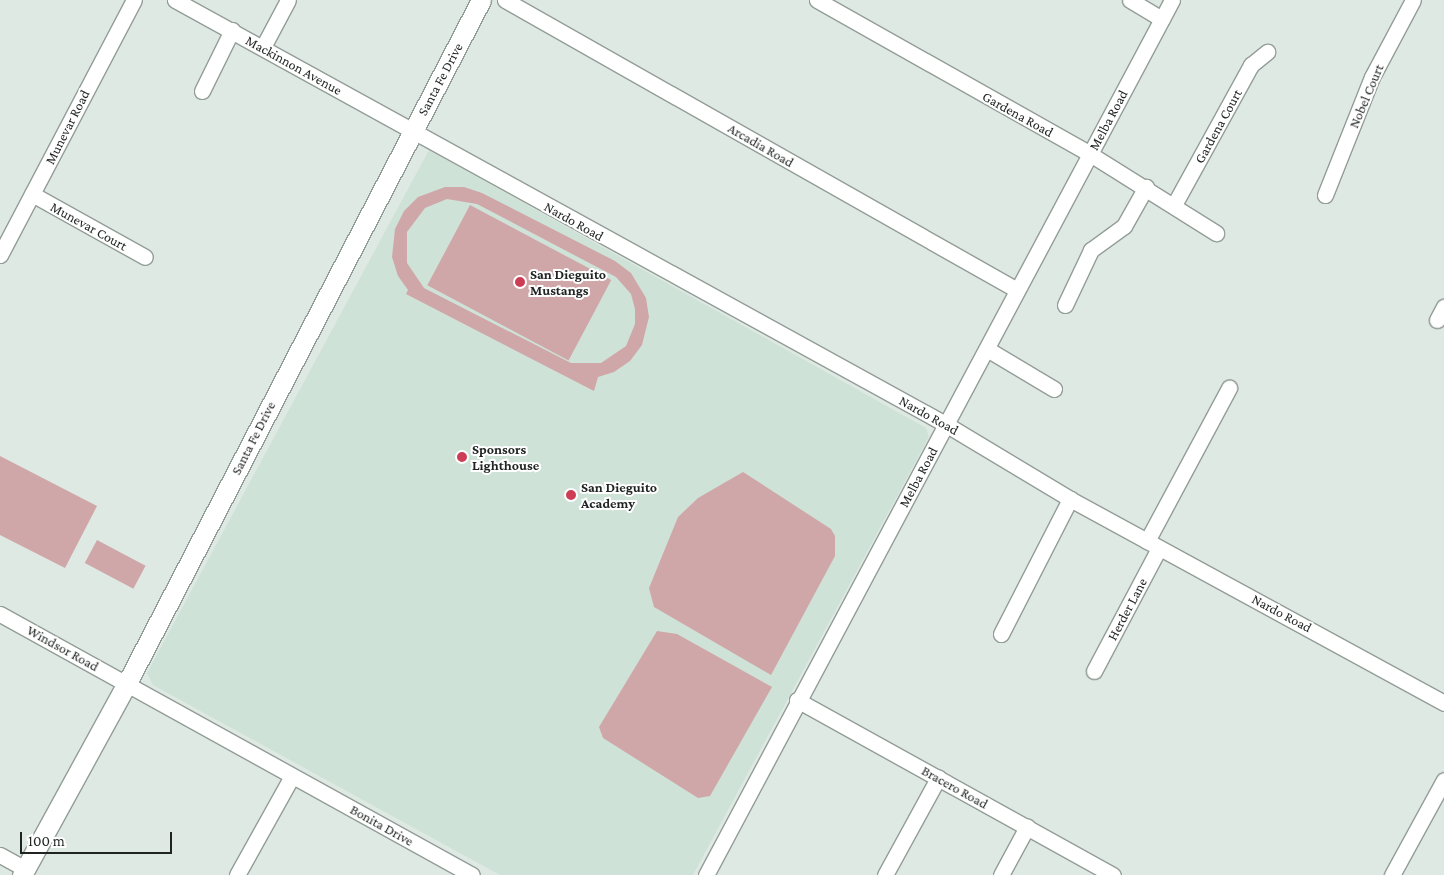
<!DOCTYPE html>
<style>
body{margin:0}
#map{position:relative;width:1444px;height:875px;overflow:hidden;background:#dee9e3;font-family:"Crimson Pro",serif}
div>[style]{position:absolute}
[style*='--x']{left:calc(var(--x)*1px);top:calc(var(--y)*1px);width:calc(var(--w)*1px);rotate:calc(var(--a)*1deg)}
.built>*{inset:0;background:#cfe2d7}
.green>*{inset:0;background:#d0a7a9;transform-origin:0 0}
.roads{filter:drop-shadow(1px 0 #939d97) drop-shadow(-1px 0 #939d97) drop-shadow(0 1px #939d97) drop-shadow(0 -1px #939d97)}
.minor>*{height:15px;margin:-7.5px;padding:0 7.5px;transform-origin:7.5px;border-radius:7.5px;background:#fff}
.major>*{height:19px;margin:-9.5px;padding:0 9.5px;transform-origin:9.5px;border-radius:9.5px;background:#fff}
.dots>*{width:14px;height:14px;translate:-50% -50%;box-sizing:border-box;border:2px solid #fff;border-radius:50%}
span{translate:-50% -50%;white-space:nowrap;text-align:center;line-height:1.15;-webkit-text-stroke:4px #fff;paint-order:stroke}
.street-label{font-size:14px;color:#1f2321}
.poi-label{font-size:14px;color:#1f2321;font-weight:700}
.left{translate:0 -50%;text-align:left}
.scale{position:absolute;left:20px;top:832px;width:152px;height:22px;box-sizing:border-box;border:2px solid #1f2321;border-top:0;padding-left:6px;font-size:15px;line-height:18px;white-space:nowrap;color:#1f2321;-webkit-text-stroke:4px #fff;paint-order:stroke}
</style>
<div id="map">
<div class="built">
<i style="clip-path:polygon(429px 150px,926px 428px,929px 437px,693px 875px,500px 875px,153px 685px,147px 673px)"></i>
</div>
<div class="green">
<i style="clip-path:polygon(evenodd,445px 187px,464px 187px,482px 193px,615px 261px,631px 273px,646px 298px,649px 317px,642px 345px,630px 361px,614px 372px,598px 377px,594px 391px,406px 294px,408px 290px,398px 276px,392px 257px,395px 229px,404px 211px,418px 197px,445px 187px,447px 199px,477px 204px,616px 277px,631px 294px,635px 309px,635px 324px,626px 346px,601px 363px,571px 363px,424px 288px,407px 263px,407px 232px,425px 208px,447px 199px)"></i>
<i style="left:470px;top:205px;width:160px;height:91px;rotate:28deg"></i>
<i style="clip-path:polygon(0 456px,97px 506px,65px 568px,0 535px)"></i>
<i style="clip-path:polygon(743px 472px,831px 529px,835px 536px,835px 556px,771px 675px,654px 607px,649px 588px,678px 517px,698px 498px)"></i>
<i style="left:97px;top:540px;width:55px;height:26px;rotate:28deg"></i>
<i style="clip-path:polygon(657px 631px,677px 634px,772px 687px,710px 796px,698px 798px,603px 738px,599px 727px)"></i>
</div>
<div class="roads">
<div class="minor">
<i style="--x:175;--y:0;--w:881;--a:28.83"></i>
<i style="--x:947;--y:425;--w:144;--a:31"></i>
<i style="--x:1070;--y:499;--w:426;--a:28.6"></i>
<i style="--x:505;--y:0;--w:588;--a:29.53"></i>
<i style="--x:817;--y:0;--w:313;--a:29.4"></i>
<i style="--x:1090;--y:154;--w:149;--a:32.1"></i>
<i style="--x:1130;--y:0;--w:37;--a:31"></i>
<i style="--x:263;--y:47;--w:53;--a:-62"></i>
<i style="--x:202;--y:91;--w:68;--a:-63.8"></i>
<i style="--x:32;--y:194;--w:129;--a:29.1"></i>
<i style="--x:1325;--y:195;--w:127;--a:-68.3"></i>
<i style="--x:1372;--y:77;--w:87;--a:-62"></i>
<i style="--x:1174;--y:205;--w:160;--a:-61.2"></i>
<i style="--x:1251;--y:65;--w:21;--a:-39"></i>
<i style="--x:0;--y:255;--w:288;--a:-62.3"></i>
<i style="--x:1065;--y:305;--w:61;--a:-64.7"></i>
<i style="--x:1091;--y:250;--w:41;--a:-36"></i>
<i style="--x:1124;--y:226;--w:45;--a:-60.6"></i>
<i style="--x:1437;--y:320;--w:15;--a:-62"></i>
<i style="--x:987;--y:349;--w:78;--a:30.8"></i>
<i style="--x:1147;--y:541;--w:174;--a:-61.8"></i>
<i style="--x:0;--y:614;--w:539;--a:28.94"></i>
<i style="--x:1001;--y:634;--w:152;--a:-62.9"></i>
<i style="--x:1094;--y:671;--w:139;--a:-62.1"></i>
<i style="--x:797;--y:700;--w:361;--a:29"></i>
<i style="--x:0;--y:855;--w:29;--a:29"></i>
<i style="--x:237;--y:875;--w:113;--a:-60.9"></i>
<i style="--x:706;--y:875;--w:991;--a:-61.96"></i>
<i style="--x:885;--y:875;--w:111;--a:-61.3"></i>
<i style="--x:1001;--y:875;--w:55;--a:-61.6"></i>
<i style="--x:1392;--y:875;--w:108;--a:-61.3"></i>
</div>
<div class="major">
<i style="--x:22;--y:875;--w:219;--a:-61.3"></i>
<i style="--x:127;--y:683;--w:769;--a:-62.6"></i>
</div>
</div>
<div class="dots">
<i style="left:520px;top:282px;background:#cd3d55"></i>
<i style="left:462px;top:457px;background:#cd3d55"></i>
<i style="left:571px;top:495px;background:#cd3d55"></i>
</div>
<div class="street-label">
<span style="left:294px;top:65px;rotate:29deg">Mackinnon Avenue</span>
<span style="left:440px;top:79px;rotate:-62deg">Santa Fe Drive</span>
<span style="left:1366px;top:96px;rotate:-67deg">Nobel Court</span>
<span style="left:1018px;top:114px;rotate:29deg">Gardena Road</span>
<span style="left:1108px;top:120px;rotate:-62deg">Melba Road</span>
<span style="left:1218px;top:126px;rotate:-61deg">Gardena Court</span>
<span style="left:67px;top:127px;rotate:-63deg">Munevar Road</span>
<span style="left:761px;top:145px;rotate:30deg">Arcadia Road</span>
<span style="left:574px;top:221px;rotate:29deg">Nardo Road</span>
<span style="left:89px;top:226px;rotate:29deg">Munevar Court</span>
<span style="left:929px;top:415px;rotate:29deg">Nardo Road</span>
<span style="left:253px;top:438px;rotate:-63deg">Santa Fe Drive</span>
<span style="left:918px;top:477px;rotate:-62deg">Melba Road</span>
<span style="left:1127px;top:609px;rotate:-62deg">Herder Lane</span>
<span style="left:1282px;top:613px;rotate:28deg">Nardo Road</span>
<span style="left:63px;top:648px;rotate:29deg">Windsor Road</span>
<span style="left:955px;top:787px;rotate:29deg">Bracero Road</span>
<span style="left:382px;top:825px;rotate:29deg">Bonita Drive</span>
</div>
<div class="poi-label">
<span class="left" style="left:530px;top:282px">San Dieguito<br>Mustangs</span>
<span class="left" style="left:472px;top:457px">Sponsors<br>Lighthouse</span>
<span class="left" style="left:581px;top:495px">San Dieguito<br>Academy</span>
</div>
<div class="scale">100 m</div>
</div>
